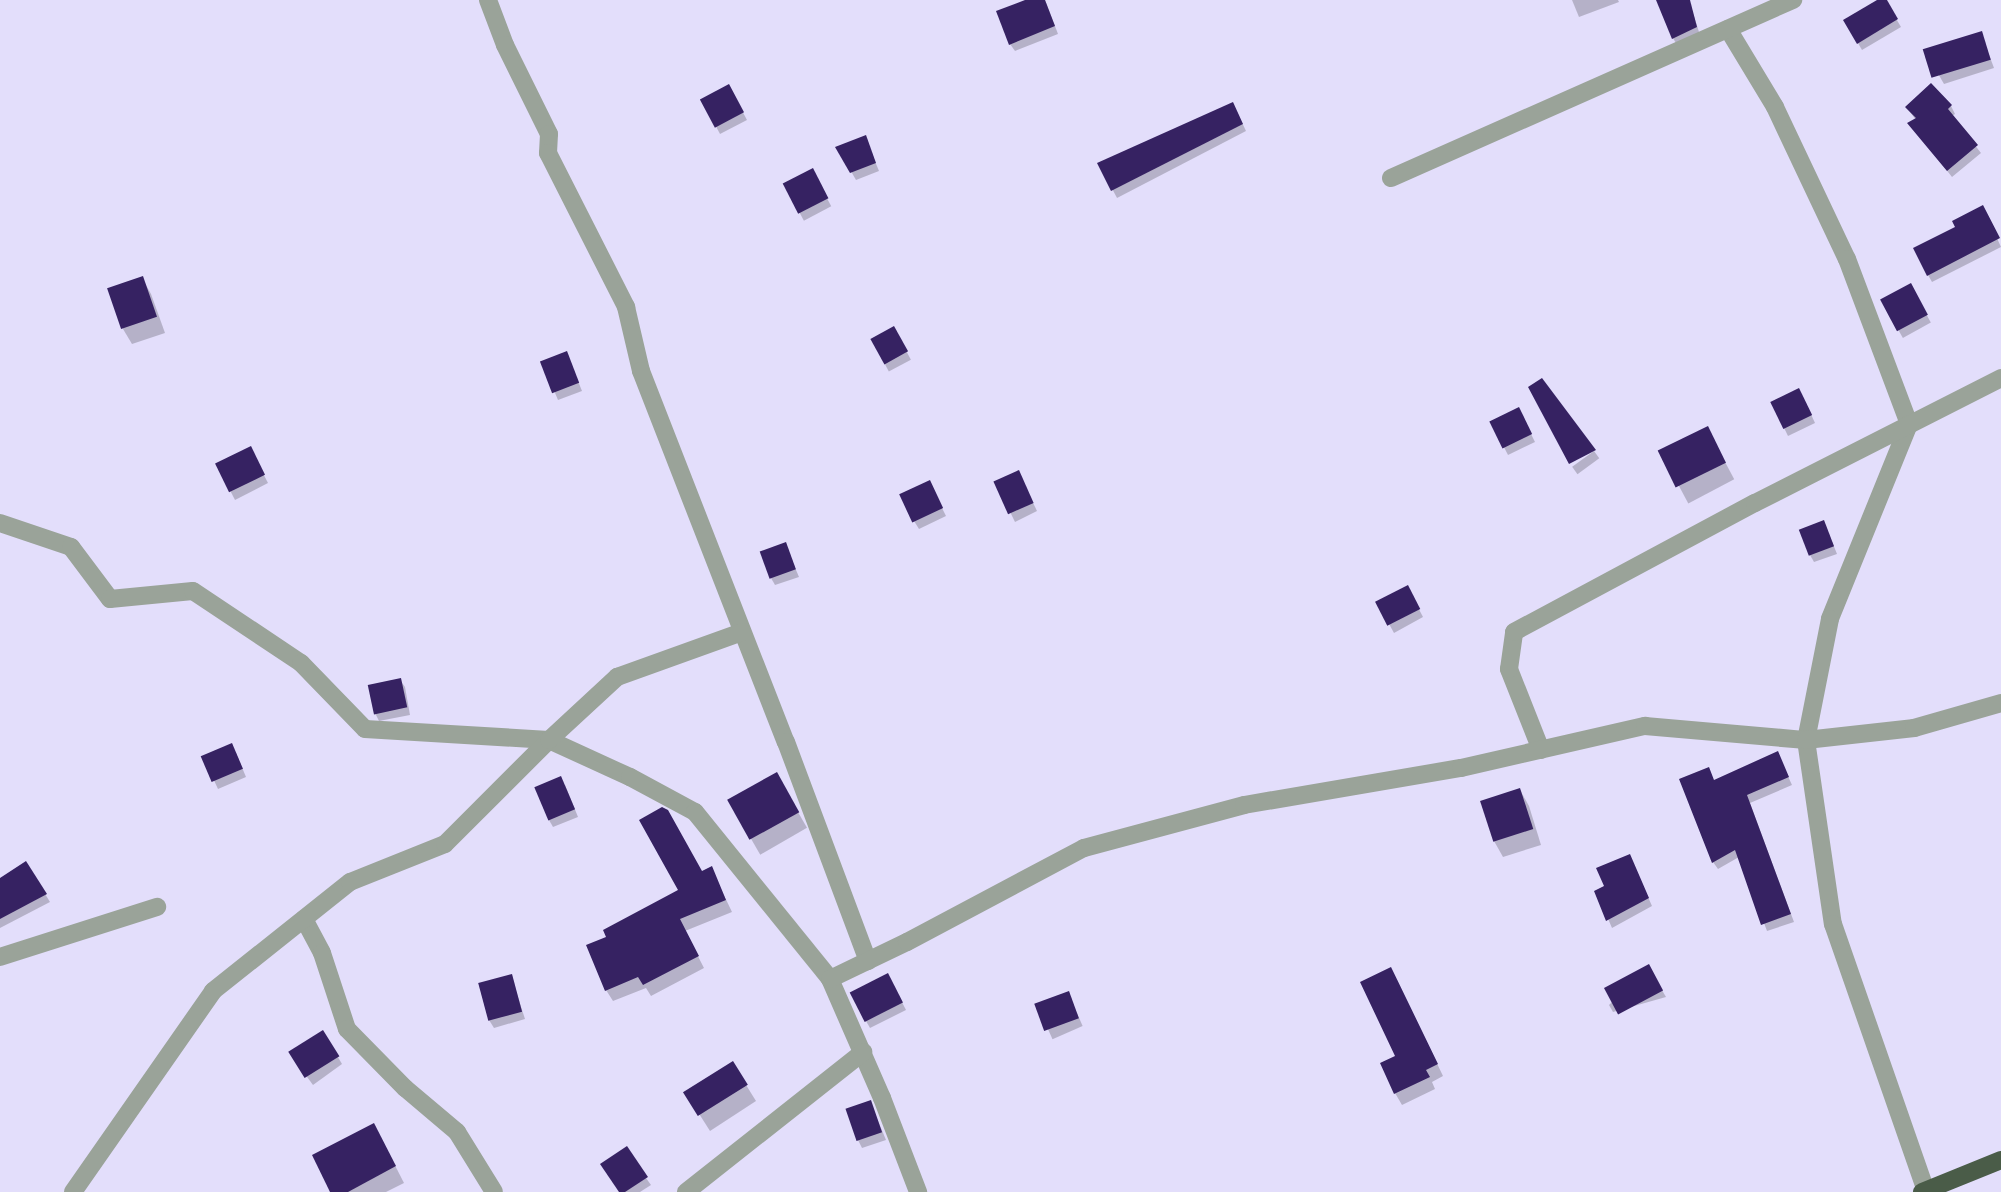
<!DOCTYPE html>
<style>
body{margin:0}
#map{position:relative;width:2001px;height:1192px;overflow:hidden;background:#e3defb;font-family:Montserrat,sans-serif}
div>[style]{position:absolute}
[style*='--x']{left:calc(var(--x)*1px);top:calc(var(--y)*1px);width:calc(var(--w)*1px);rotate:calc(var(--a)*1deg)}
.shadow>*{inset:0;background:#0003;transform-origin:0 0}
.building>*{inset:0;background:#362262;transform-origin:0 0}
.street>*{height:18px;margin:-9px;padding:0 9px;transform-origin:9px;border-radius:9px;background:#9aa399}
.highway>*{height:18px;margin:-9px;padding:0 9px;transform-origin:9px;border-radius:9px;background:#4a5c48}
span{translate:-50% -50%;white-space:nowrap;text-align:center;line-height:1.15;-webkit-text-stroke:6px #f0edff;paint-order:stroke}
</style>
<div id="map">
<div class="shadow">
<i style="clip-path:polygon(1029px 0,1045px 0,1058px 34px,1015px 51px,1010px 44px)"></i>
<i style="clip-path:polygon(1572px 0,1618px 0,1619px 2px,1579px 17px)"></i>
<i style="clip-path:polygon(1880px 0,1885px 0,1901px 27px,1862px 50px,1845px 21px)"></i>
<i style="clip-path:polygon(1689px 1px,1700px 35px,1677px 45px,1673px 38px)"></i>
<i style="clip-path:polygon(1981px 33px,1994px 68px,1944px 84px,1925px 51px)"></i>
<i style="clip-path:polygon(1931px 86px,1951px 106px,1955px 114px,1952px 116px,1981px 153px,1952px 177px,1909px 123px,1916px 120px,1907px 108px)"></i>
<i style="clip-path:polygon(733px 94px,747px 120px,720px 134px,702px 100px)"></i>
<i style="clip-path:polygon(1237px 112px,1246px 131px,1117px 198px,1099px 164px)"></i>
<i style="clip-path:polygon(865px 137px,879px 171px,856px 180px,837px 147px)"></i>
<i style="left:812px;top:170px;width:41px;height:31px;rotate:62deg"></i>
<i style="clip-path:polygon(1986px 214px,2001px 247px,1932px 282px,1928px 275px,1957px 228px)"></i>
<i style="clip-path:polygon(142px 278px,151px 294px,165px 333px,132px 344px,123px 329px,109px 290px)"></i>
<i style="left:1910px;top:285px;width:43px;height:32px;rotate:61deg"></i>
<i style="left:894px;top:328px;width:36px;height:25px;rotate:62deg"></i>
<i style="clip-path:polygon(570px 361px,582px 391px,558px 400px,542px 362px)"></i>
<i style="clip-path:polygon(1803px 397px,1815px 423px,1788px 436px,1772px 403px)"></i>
<i style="clip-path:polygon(1522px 416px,1535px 442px,1508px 455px,1491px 422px)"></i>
<i style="left:1707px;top:428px;width:58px;height:52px;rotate:62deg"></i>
<i style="left:1594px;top:451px;width:9px;height:27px;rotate:54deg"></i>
<i style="clip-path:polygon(254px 456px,268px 483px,235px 500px,217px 465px)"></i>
<i style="clip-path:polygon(1022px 480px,1037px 511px,1015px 522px,996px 483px)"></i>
<i style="clip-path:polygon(933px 490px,946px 516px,919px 529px,914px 521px)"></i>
<i style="clip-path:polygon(1824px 522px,1837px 554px,1814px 562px,1810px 555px)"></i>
<i style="clip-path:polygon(785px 544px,799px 577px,775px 585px,771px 578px)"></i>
<i style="clip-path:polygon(1411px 594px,1423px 617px,1394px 633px,1377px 602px)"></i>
<i style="clip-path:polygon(400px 680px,405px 687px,410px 715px,379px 721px,375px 713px)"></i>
<i style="clip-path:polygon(236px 753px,246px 777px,218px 789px,203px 757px)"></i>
<i style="clip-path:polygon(1781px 761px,1792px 785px,1750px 803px,1794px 922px,1767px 931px,1739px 857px,1718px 869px,1713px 862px,1714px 782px)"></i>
<i style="left:776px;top:774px;width:62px;height:54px;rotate:60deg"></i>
<i style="clip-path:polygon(565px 785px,578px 817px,553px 827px,549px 820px)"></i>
<i style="clip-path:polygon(1520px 790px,1529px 806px,1541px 845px,1503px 857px,1494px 841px)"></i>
<i style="clip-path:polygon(1633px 863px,1652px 906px,1612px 928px,1596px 891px,1606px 887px)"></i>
<i style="clip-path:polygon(711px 868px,732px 912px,685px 931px,704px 968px,651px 996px,646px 988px,613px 1001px,606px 990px,608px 937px)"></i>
<i style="clip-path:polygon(31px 871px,50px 902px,0 928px,0 887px)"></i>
<i style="clip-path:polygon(1648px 966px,1666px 997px,1613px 1012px,1609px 1005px)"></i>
<i style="clip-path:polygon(888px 975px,906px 1010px,870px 1028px,866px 1021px)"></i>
<i style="clip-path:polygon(511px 976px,525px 1019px,494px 1028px,489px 1020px)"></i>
<i style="clip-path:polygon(1397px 980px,1443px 1076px,1432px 1082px,1435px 1089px,1402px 1105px,1395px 1093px)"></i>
<i style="left:1068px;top:993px;width:36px;height:33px;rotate:66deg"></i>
<i style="clip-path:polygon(323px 1032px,342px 1064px,313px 1085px,296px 1062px)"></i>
<i style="clip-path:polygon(733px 1064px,756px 1101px,710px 1131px,696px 1109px)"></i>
<i style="clip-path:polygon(870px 1102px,886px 1140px,862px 1148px,858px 1140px)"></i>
<i style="clip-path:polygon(382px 1140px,404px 1183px,386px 1192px,332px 1192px)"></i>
<i style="clip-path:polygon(646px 1178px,651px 1185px,640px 1192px,620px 1192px)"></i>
</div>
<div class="building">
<i style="clip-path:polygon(1025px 0,1045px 0,1055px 26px,1009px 45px,996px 11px)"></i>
<i style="clip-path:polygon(1656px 0,1690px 0,1697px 27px,1672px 39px)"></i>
<i style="clip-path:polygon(1877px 0,1887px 0,1898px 19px,1857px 44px,1843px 20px)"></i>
<i style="left:1982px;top:31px;width:30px;height:62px;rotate:73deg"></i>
<i style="clip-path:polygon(1931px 83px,1952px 105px,1948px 109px,1978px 145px,1947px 171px,1907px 123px,1916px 118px,1905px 107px)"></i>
<i style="left:729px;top:84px;width:32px;height:33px;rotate:62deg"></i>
<i style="clip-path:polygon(1233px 102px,1243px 124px,1111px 191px,1097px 163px)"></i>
<i style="clip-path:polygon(866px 135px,876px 163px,850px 173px,835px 147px)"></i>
<i style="left:813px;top:168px;width:34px;height:34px;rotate:63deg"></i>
<i style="clip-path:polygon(1983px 205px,2000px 238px,1927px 276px,1913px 248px,1955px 227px,1952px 221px)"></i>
<i style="left:143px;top:276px;width:43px;height:38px;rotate:71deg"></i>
<i style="left:1911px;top:283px;width:36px;height:35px;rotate:62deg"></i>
<i style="left:894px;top:326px;width:29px;height:27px;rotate:61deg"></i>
<i style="left:567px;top:351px;width:34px;height:29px;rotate:69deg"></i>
<i style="clip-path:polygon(1542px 378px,1596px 450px,1569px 464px,1528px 387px)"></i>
<i style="left:1799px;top:388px;width:30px;height:32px;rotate:64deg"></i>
<i style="left:1519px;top:407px;width:30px;height:33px;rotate:64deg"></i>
<i style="left:1708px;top:426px;width:41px;height:56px;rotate:64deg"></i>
<i style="left:251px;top:446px;width:32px;height:40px;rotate:64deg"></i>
<i style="left:1019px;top:470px;width:36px;height:28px;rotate:66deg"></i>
<i style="left:930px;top:480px;width:31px;height:34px;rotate:65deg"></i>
<i style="left:1824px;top:520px;width:28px;height:27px;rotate:69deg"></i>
<i style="left:786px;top:542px;width:29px;height:28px;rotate:70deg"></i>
<i style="left:1408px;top:585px;width:27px;height:37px;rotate:63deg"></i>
<i style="left:401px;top:678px;width:30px;height:34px;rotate:78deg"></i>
<i style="left:232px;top:743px;width:28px;height:34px;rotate:67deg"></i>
<i style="clip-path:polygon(1778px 751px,1789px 777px,1747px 795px,1791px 914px,1761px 925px,1735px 850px,1712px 863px,1679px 779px,1709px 767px,1714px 780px)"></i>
<i style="left:777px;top:772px;width:46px;height:57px;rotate:61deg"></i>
<i style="left:561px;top:776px;width:36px;height:29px;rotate:67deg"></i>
<i style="left:1520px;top:788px;width:43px;height:42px;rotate:72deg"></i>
<i style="clip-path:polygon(662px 807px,668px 810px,702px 871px,712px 866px,726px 900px,680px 919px,699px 956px,643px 985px,638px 977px,605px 991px,586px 945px,606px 937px,603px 930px,678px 890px,639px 820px)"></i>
<i style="clip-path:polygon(1630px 854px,1649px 898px,1606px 921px,1594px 891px,1604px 886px,1596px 868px)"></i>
<i style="clip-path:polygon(26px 861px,47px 894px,0 919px,0 878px)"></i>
<i style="left:1649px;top:964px;width:30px;height:51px;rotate:62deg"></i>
<i style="clip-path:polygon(1391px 967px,1438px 1064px,1426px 1070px,1430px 1077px,1394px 1094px,1380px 1063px,1395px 1056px,1360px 982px)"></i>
<i style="left:888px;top:973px;width:33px;height:43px;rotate:63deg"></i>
<i style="left:512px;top:974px;width:39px;height:35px;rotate:75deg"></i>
<i style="left:1069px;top:991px;width:29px;height:37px;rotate:70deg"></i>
<i style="left:323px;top:1030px;width:31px;height:41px;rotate:58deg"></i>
<i style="left:733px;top:1061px;width:28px;height:59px;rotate:58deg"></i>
<i style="left:871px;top:1100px;width:34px;height:27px;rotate:71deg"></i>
<i style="clip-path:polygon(374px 1123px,396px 1166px,348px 1192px,330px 1192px,312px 1155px)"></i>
<i style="clip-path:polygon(627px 1146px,648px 1177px,625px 1192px,619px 1192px,600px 1164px)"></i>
</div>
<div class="street">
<i style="--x:488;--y:0;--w:48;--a:69.3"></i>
<i style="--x:505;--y:45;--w:99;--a:63.7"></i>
<i style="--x:549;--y:134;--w:19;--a:93"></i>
<i style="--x:548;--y:153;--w:173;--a:63.1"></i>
<i style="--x:626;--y:307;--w:66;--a:76.8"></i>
<i style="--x:641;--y:371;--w:398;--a:68.7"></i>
<i style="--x:786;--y:742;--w:234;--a:69.5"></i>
<i style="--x:1728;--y:29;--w:91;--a:58.9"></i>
<i style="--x:1775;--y:107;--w:168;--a:64.7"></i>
<i style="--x:1847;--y:259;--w:176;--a:69.4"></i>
<i style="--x:1909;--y:424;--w:210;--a:112.1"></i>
<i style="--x:1830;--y:619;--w:123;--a:101.2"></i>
<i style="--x:1806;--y:740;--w:186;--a:81.7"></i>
<i style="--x:1833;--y:924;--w:283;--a:70.8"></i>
<i style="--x:1391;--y:178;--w:440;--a:-23.9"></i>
<i style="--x:0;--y:523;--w:75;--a:18.7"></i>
<i style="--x:71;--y:547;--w:65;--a:53.1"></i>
<i style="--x:110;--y:599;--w:83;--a:-5.5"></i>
<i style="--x:193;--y:591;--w:130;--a:33.7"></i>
<i style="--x:301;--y:663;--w:92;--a:45.9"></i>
<i style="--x:365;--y:729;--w:184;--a:3.4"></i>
<i style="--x:549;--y:740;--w:89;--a:24.6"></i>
<i style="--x:630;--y:777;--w:74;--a:28.3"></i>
<i style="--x:695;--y:812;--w:215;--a:51"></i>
<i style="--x:830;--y:979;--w:130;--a:66.4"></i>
<i style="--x:882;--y:1098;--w:101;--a:69"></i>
<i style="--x:1541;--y:750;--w:87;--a:-111.6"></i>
<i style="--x:1509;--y:669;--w:37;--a:-82"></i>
<i style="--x:1514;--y:632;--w:273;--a:-28.2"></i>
<i style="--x:1755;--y:503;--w:276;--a:-26.9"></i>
<i style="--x:304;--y:919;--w:38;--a:62"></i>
<i style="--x:322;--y:953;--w:80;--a:71.8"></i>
<i style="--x:347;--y:1029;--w:83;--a:45.5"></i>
<i style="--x:405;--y:1088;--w:68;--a:40.2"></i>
<i style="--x:457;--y:1132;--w:70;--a:58.3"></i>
<i style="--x:0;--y:957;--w:165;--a:-17.7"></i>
<i style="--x:830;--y:979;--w:85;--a:-25.7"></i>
<i style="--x:907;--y:942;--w:200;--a:-28"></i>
<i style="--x:1084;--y:848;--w:166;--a:-15"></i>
<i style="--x:1244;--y:805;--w:220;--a:-9.7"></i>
<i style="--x:1461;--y:768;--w:189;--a:-12.9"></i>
<i style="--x:1645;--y:726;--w:162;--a:5"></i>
<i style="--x:1806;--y:740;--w:109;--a:-6.3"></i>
<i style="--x:1914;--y:728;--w:91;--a:-16"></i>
<i style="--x:73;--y:1192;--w:245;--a:-55.1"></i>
<i style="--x:213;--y:991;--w:175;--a:-38.5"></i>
<i style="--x:350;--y:882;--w:102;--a:-21.8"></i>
<i style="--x:445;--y:844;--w:147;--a:-45"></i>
<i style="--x:549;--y:740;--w:93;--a:-42.8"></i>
<i style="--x:617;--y:677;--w:133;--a:-19.8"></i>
<i style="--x:686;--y:1192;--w:226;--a:-38.3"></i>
</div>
<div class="highway">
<i style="--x:1922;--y:1192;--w:85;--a:-22.1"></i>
</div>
</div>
